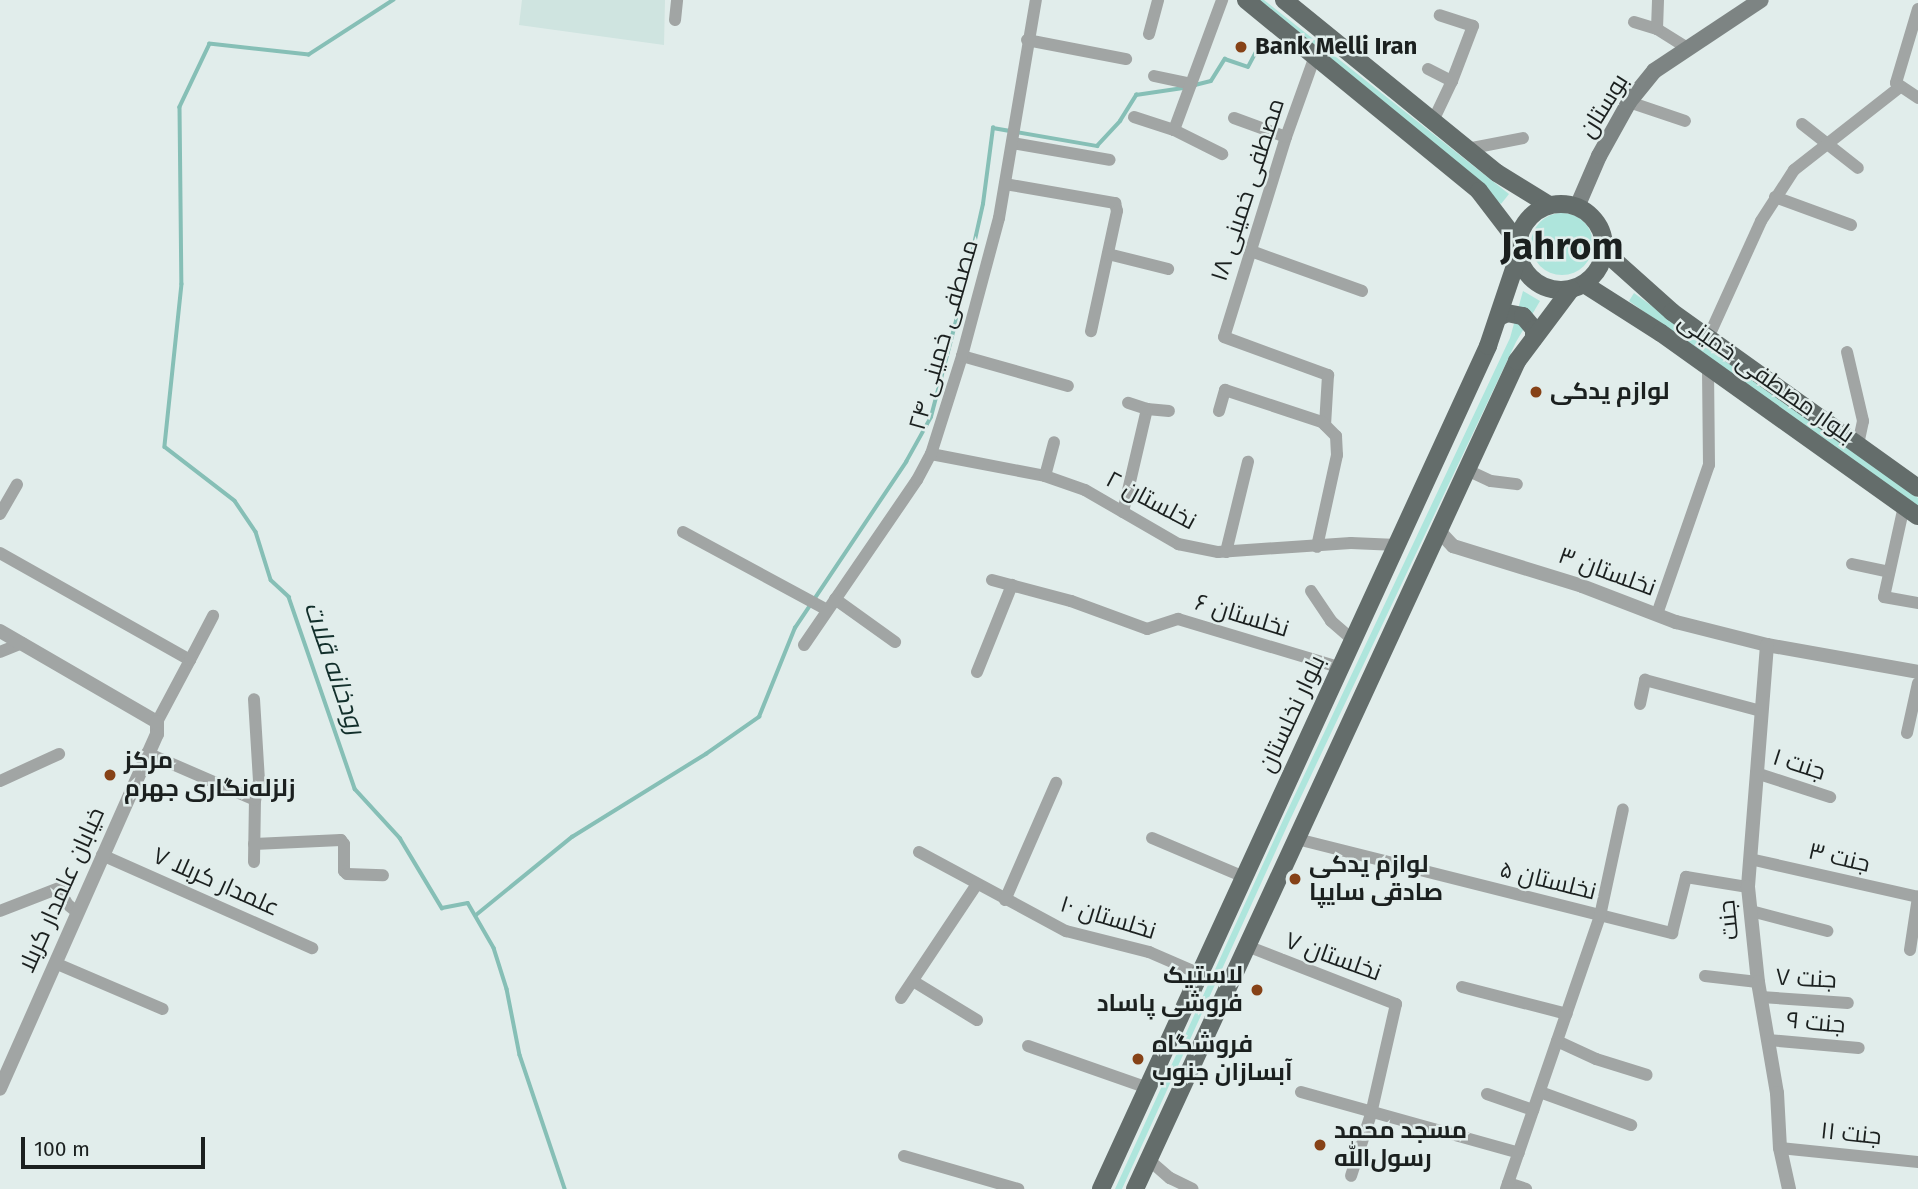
<!DOCTYPE html>
<meta charset="utf-8">
<style>
body{margin:0}
#map{position:relative;width:1918px;height:1189px;overflow:hidden;background:#e1edeb;font-family:"Fira Sans",Cairo,sans-serif}
div>[style]{position:absolute}
[style*='--x']{left:calc(var(--x)*1px);top:calc(var(--y)*1px);width:calc(var(--w)*1px);rotate:calc(var(--a)*1deg)}
.built>*{inset:0;background:#cfe4e0}
.green>*{inset:0;background:#aee5dc}
.round{border-radius:50%}
.stream>*{height:3.5px;margin:-1.75px;padding:0 1.75px;transform-origin:1.75px;border-radius:1.75px;background:#86bfb6}
.minor>*{height:12px;margin:-6px;padding:0 6px;transform-origin:6px;border-radius:6px;background:#a1a5a4}
.tertiary>*{height:14px;margin:-7px;padding:0 7px;transform-origin:7px;border-radius:7px;background:#a1a5a4}
.secondary>*{height:16px;margin:-8px;padding:0 8px;transform-origin:8px;border-radius:8px;background:#7d8483}
.primary>*{height:18px;margin:-9px;padding:0 9px;transform-origin:9px;border-radius:9px;background:#646d6b}
.primary>.ring{margin:-9px;padding:0;box-sizing:content-box;background:none;border:18px solid #646d6b;border-radius:50%}
.dots>*{width:19px;height:19px;translate:-50% -50%;box-sizing:border-box;border:4px solid #e1edeb;border-radius:50%}
span{translate:-50% -50%;white-space:nowrap;text-align:center;line-height:1.15;-webkit-text-stroke:5px #e1edeb;paint-order:stroke}
.poi-label{font-size:24px;color:#1b201f;font-weight:700}
.left{translate:0 -50%;text-align:left}
.right{translate:-100% -50%;text-align:right}
.street-label{font-size:24px;color:#1b201f}
.water-label{font-size:26px;color:#122f2b;font-style:italic}
.town-label{font-size:38px;color:#1b201f;font-weight:700}
.scale{position:absolute;left:21px;top:1137px;width:184px;height:32px;box-sizing:border-box;border:4px solid #1b201f;border-top:0;padding-left:9px;font-size:21px;line-height:24px;white-space:nowrap;color:#1b201f;-webkit-text-stroke:5px #e1edeb;paint-order:stroke}
</style>
<div id="map">
<div class="built">
<i style="clip-path:polygon(522px 0,665px 0,664px 45px,519px 25px)"></i>
</div>
<div class="green">
<i style="clip-path:polygon(1254px 0,1264px 0,1509px 194px,1501px 204px)"></i>
<i class="round" style="left:1531px;top:213px;width:62px;height:62px"></i>
<i style="clip-path:polygon(1523px 291px,1540px 301px,1516px 342px,1289px 822px,1122px 1189px,1115px 1189px,1284px 818px,1510px 338px)"></i>
<i style="clip-path:polygon(1634px 293px,1918px 498px,1918px 507px,1629px 301px)"></i>
</div>
<div class="stream">
<i style="--x:394;--y:0;--w:101;--a:147.1"></i>
<i style="--x:309;--y:55;--w:100;--a:-173.7"></i>
<i style="--x:210;--y:44;--w:70;--a:115.5"></i>
<i style="--x:180;--y:107;--w:177;--a:89.4"></i>
<i style="--x:182;--y:284;--w:164;--a:96"></i>
<i style="--x:165;--y:447;--w:88;--a:37.6"></i>
<i style="--x:235;--y:501;--w:37;--a:56"></i>
<i style="--x:256;--y:532;--w:50;--a:72.6"></i>
<i style="--x:271;--y:580;--w:25;--a:43"></i>
<i style="--x:289;--y:597;--w:203;--a:71"></i>
<i style="--x:355;--y:789;--w:67;--a:47.4"></i>
<i style="--x:400;--y:838;--w:82;--a:59"></i>
<i style="--x:442;--y:908;--w:26;--a:-11"></i>
<i style="--x:468;--y:903;--w:52;--a:60"></i>
<i style="--x:494;--y:948;--w:43;--a:72.4"></i>
<i style="--x:507;--y:989;--w:67;--a:78.9"></i>
<i style="--x:520;--y:1055;--w:141;--a:71.4"></i>
<i style="--x:1195;--y:85;--w:16;--a:-14"></i>
<i style="--x:1211;--y:81;--w:26;--a:-58"></i>
<i style="--x:1225;--y:59;--w:24;--a:19"></i>
<i style="--x:1248;--y:67;--w:30;--a:-62"></i>
<i style="--x:476;--y:915;--w:124;--a:-39.1"></i>
<i style="--x:572;--y:837;--w:158;--a:-31.8"></i>
<i style="--x:706;--y:754;--w:65;--a:-34.9"></i>
<i style="--x:759;--y:717;--w:96;--a:-68"></i>
<i style="--x:795;--y:628;--w:200;--a:-56.2"></i>
<i style="--x:906;--y:462;--w:51;--a:-60.9"></i>
<i style="--x:931;--y:417;--w:123;--a:-75.4"></i>
<i style="--x:962;--y:298;--w:96;--a:-77.4"></i>
<i style="--x:983;--y:204;--w:77;--a:-82.5"></i>
<i style="--x:993;--y:128;--w:106;--a:9.8"></i>
<i style="--x:1097;--y:146;--w:34;--a:-47"></i>
<i style="--x:1120;--y:121;--w:31;--a:-58"></i>
<i style="--x:1136;--y:95;--w:49;--a:-8.3"></i>
</div>
<div class="minor">
<i style="--x:1918;--y:9;--w:77;--a:106.6"></i>
<i style="--x:1896;--y:83;--w:27;--a:34"></i>
<i style="--x:675;--y:20;--w:20;--a:-84"></i>
<i style="--x:1634;--y:22;--w:24;--a:17"></i>
<i style="--x:1657;--y:29;--w:36;--a:32"></i>
<i style="--x:1657;--y:29;--w:29;--a:-88"></i>
<i style="--x:1149;--y:34;--w:35;--a:-75"></i>
<i style="--x:1027;--y:40;--w:101;--a:10.9"></i>
<i style="--x:1315;--y:56;--w:86;--a:109.7"></i>
<i style="--x:1286;--y:137;--w:209;--a:107.2"></i>
<i style="--x:1224;--y:337;--w:111;--a:20.1"></i>
<i style="--x:1328;--y:375;--w:50;--a:93.4"></i>
<i style="--x:1428;--y:69;--w:27;--a:27"></i>
<i style="--x:1154;--y:76;--w:38;--a:12"></i>
<i style="--x:1629;--y:102;--w:59;--a:18.7"></i>
<i style="--x:1134;--y:117;--w:42;--a:18"></i>
<i style="--x:1174;--y:130;--w:54;--a:26.6"></i>
<i style="--x:1234;--y:118;--w:55;--a:20.1"></i>
<i style="--x:1433;--y:121;--w:44;--a:-64.6"></i>
<i style="--x:1452;--y:81;--w:59;--a:-69.1"></i>
<i style="--x:1473;--y:26;--w:35;--a:-162"></i>
<i style="--x:1802;--y:124;--w:71;--a:38.2"></i>
<i style="--x:1174;--y:130;--w:139;--a:-69.7"></i>
<i style="--x:1012;--y:143;--w:99;--a:9.8"></i>
<i style="--x:1467;--y:149;--w:57;--a:-11.1"></i>
<i style="--x:1005;--y:184;--w:112;--a:9.8"></i>
<i style="--x:1115;--y:203;--w:8;--a:76"></i>
<i style="--x:1117;--y:211;--w:123;--a:102.2"></i>
<i style="--x:1775;--y:197;--w:81;--a:20.2"></i>
<i style="--x:1251;--y:251;--w:118;--a:19.8"></i>
<i style="--x:1108;--y:254;--w:62;--a:14"></i>
<i style="--x:1708;--y:338;--w:128;--a:-65.6"></i>
<i style="--x:1761;--y:221;--w:61;--a:-57.1"></i>
<i style="--x:1794;--y:170;--w:135;--a:-38.1"></i>
<i style="--x:1847;--y:352;--w:71;--a:76.9"></i>
<i style="--x:1863;--y:421;--w:25;--a:102"></i>
<i style="--x:962;--y:356;--w:110;--a:15.8"></i>
<i style="--x:1147;--y:409;--w:22;--a:5"></i>
<i style="--x:1219;--y:411;--w:22;--a:-74"></i>
<i style="--x:1225;--y:390;--w:102;--a:18.3"></i>
<i style="--x:1322;--y:422;--w:20;--a:45"></i>
<i style="--x:1336;--y:436;--w:19;--a:87"></i>
<i style="--x:1337;--y:455;--w:94;--a:102.3"></i>
<i style="--x:931;--y:454;--w:116;--a:10.9"></i>
<i style="--x:1045;--y:476;--w:42;--a:19.3"></i>
<i style="--x:1085;--y:490;--w:108;--a:30.1"></i>
<i style="--x:1178;--y:544;--w:41;--a:11.3"></i>
<i style="--x:1218;--y:552;--w:133;--a:-3.9"></i>
<i style="--x:1351;--y:543;--w:46;--a:2.5"></i>
<i style="--x:1467;--y:470;--w:26;--a:25"></i>
<i style="--x:1491;--y:481;--w:26;--a:7"></i>
<i style="--x:1045;--y:476;--w:35;--a:-75"></i>
<i style="--x:1904;--y:506;--w:93;--a:102.4"></i>
<i style="--x:1884;--y:597;--w:35;--a:10"></i>
<i style="--x:1123;--y:512;--w:106;--a:-76.9"></i>
<i style="--x:1147;--y:409;--w:20;--a:-162"></i>
<i style="--x:0;--y:514;--w:34;--a:-60"></i>
<i style="--x:683;--y:532;--w:164;--a:28.4"></i>
<i style="--x:1226;--y:552;--w:93;--a:-76.3"></i>
<i style="--x:0;--y:553;--w:218;--a:29.4"></i>
<i style="--x:190;--y:660;--w:70;--a:118"></i>
<i style="--x:1852;--y:564;--w:38;--a:12"></i>
<i style="--x:992;--y:580;--w:82;--a:14.9"></i>
<i style="--x:1071;--y:601;--w:81;--a:20.2"></i>
<i style="--x:1147;--y:629;--w:33;--a:-18"></i>
<i style="--x:1178;--y:619;--w:170;--a:16.7"></i>
<i style="--x:1311;--y:591;--w:36;--a:56"></i>
<i style="--x:1331;--y:621;--w:29;--a:41"></i>
<i style="--x:835;--y:599;--w:74;--a:35.6"></i>
<i style="--x:1657;--y:614;--w:158;--a:-70.8"></i>
<i style="--x:1709;--y:465;--w:99;--a:-90.6"></i>
<i style="--x:804;--y:645;--w:200;--a:-55.6"></i>
<i style="--x:917;--y:480;--w:30;--a:-62"></i>
<i style="--x:931;--y:454;--w:103;--a:-72.4"></i>
<i style="--x:962;--y:356;--w:143;--a:-75"></i>
<i style="--x:999;--y:218;--w:221;--a:-80.4"></i>
<i style="--x:0;--y:652;--w:24;--a:-22"></i>
<i style="--x:190;--y:660;--w:50;--a:-62.4"></i>
<i style="--x:977;--y:672;--w:94;--a:-68.1"></i>
<i style="--x:1640;--y:704;--w:25;--a:-78"></i>
<i style="--x:1645;--y:680;--w:120;--a:15"></i>
<i style="--x:1907;--y:733;--w:51;--a:-77.6"></i>
<i style="--x:147;--y:753;--w:118;--a:23.5"></i>
<i style="--x:1756;--y:773;--w:78;--a:18"></i>
<i style="--x:0;--y:781;--w:65;--a:-24.6"></i>
<i style="--x:1152;--y:838;--w:100;--a:23"></i>
<i style="--x:1297;--y:839;--w:387;--a:14.1"></i>
<i style="--x:1672;--y:933;--w:58;--a:-76"></i>
<i style="--x:1686;--y:877;--w:63;--a:9.2"></i>
<i style="--x:254;--y:844;--w:87;--a:-2.6"></i>
<i style="--x:341;--y:840;--w:5;--a:53"></i>
<i style="--x:344;--y:844;--w:27;--a:90"></i>
<i style="--x:344;--y:871;--w:4;--a:45"></i>
<i style="--x:347;--y:874;--w:36;--a:2"></i>
<i style="--x:919;--y:852;--w:167;--a:28.3"></i>
<i style="--x:1066;--y:931;--w:86;--a:14.2"></i>
<i style="--x:1149;--y:952;--w:56;--a:23.3"></i>
<i style="--x:102;--y:855;--w:230;--a:23.9"></i>
<i style="--x:1750;--y:859;--w:172;--a:12.7"></i>
<i style="--x:254;--y:862;--w:62;--a:-89.1"></i>
<i style="--x:255;--y:800;--w:19;--a:-78"></i>
<i style="--x:259;--y:781;--w:82;--a:-93.5"></i>
<i style="--x:1005;--y:900;--w:128;--a:-66.4"></i>
<i style="--x:0;--y:911;--w:63;--a:-21.3"></i>
<i style="--x:59;--y:888;--w:18;--a:63"></i>
<i style="--x:67;--y:904;--w:13;--a:39"></i>
<i style="--x:1751;--y:911;--w:79;--a:14.7"></i>
<i style="--x:1247;--y:946;--w:160;--a:21.3"></i>
<i style="--x:1396;--y:1004;--w:113;--a:102.8"></i>
<i style="--x:1371;--y:1114;--w:65;--a:107.9"></i>
<i style="--x:1910;--y:950;--w:54;--a:-81.4"></i>
<i style="--x:55;--y:963;--w:117;--a:23.1"></i>
<i style="--x:1705;--y:976;--w:53;--a:6.5"></i>
<i style="--x:913;--y:981;--w:75;--a:31.4"></i>
<i style="--x:1462;--y:987;--w:108;--a:14.4"></i>
<i style="--x:1761;--y:997;--w:87;--a:3.9"></i>
<i style="--x:901;--y:998;--w:137;--a:-56.3"></i>
<i style="--x:1768;--y:1040;--w:91;--a:5"></i>
<i style="--x:1557;--y:1041;--w:43;--a:24.8"></i>
<i style="--x:1596;--y:1059;--w:53;--a:17.4"></i>
<i style="--x:1028;--y:1046;--w:127;--a:19.3"></i>
<i style="--x:1301;--y:1092;--w:226;--a:15.6"></i>
<i style="--x:1540;--y:1092;--w:97;--a:19.9"></i>
<i style="--x:1487;--y:1094;--w:49;--a:19.2"></i>
<i style="--x:1780;--y:1148;--w:139;--a:5.8"></i>
<i style="--x:904;--y:1156;--w:119;--a:16.1"></i>
<i style="--x:1149;--y:1160;--w:28;--a:41"></i>
<i style="--x:1170;--y:1178;--w:25;--a:26"></i>
<i style="--x:1508;--y:1183;--w:19;--a:18"></i>
<i style="--x:1506;--y:1189;--w:289;--a:-71"></i>
<i style="--x:1600;--y:916;--w:109;--a:-77.9"></i>
</div>
<div class="tertiary">
<i style="--x:1439;--y:531;--w:21;--a:47"></i>
<i style="--x:1453;--y:546;--w:135;--a:17.2"></i>
<i style="--x:1582;--y:586;--w:101;--a:21"></i>
<i style="--x:1676;--y:622;--w:94;--a:14.2"></i>
<i style="--x:1767;--y:645;--w:153;--a:10.1"></i>
<i style="--x:0;--y:631;--w:181;--a:30.1"></i>
<i style="--x:157;--y:722;--w:12;--a:90"></i>
<i style="--x:157;--y:734;--w:388;--a:113.9"></i>
<i style="--x:1767;--y:645;--w:243;--a:94.5"></i>
<i style="--x:1748;--y:887;--w:96;--a:84"></i>
<i style="--x:1758;--y:982;--w:113;--a:80.3"></i>
<i style="--x:1777;--y:1093;--w:55;--a:86.9"></i>
<i style="--x:1780;--y:1148;--w:42;--a:77.6"></i>
</div>
<div class="secondary">
<i style="--x:1577;--y:207;--w:56;--a:-66.7"></i>
<i style="--x:1599;--y:156;--w:62;--a:-60.9"></i>
<i style="--x:1629;--y:102;--w:40;--a:-51"></i>
<i style="--x:1654;--y:71;--w:128;--a:-33.6"></i>
</div>
<div class="primary">
<i style="--x:1246;--y:0;--w:301;--a:39.3"></i>
<i style="--x:1479;--y:191;--w:64;--a:52.6"></i>
<i style="--x:1284;--y:0;--w:274;--a:39.1"></i>
<i style="--x:1497;--y:173;--w:61;--a:31.6"></i>
<i class="ring" style="left:1518px;top:204px;width:68px;height:68px"></i>
<i style="--x:1605;--y:252;--w:90;--a:41.8"></i>
<i style="--x:1672;--y:312;--w:302;--a:35.6"></i>
<i style="--x:1584;--y:284;--w:91;--a:32.5"></i>
<i style="--x:1661;--y:333;--w:315;--a:35.5"></i>
<i style="--x:1499;--y:317;--w:9;--a:-27"></i>
<i style="--x:1507;--y:313;--w:16;--a:11"></i>
<i style="--x:1523;--y:316;--w:17;--a:50"></i>
<i style="--x:1534;--y:329;--w:9;--a:90"></i>
<i style="--x:1101;--y:1189;--w:928;--a:-65.34"></i>
<i style="--x:1488;--y:346;--w:94;--a:-71.4"></i>
<i style="--x:1135;--y:1189;--w:912;--a:-65.23"></i>
<i style="--x:1517;--y:361;--w:90;--a:-53.1"></i>
</div>
<div class="dots">
<i style="left:1241px;top:47px;background:#864217"></i>
<i style="left:1536px;top:392px;background:#864217"></i>
<i style="left:110px;top:775px;background:#864217"></i>
<i style="left:1295px;top:879px;background:#864217"></i>
<i style="left:1257px;top:990px;background:#864217"></i>
<i style="left:1138px;top:1059px;background:#864217"></i>
<i style="left:1320px;top:1145px;background:#864217"></i>
</div>
<div class="poi-label">
<span class="left" style="left:1255px;top:47px">Bank Melli Iran</span>
<span class="left" style="left:1550px;top:392px">لوازم یدکی</span>
<span class="left" style="left:124px;top:775px">مرکز<br>زلزله‌نگاری جهرم</span>
<span class="left" style="left:1309px;top:879px">لوازم یدکی<br>صادقی سایپا</span>
<span class="right" style="left:1243px;top:990px">لاستیک<br>فروشی پاساد</span>
<span class="left" style="left:1152px;top:1059px">فروشگاه<br>آبسازان جنوب</span>
<span class="left" style="left:1334px;top:1145px">مسجد محمد<br>رسول‌الله</span>
</div>
<div class="street-label">
<span style="left:1604px;top:106px;rotate:-58deg">بوستان</span>
<span style="left:1248px;top:190px;rotate:-72deg">مصطفی خمینی ۱۸</span>
<span style="left:944px;top:335px;rotate:-74deg">مصطفی خمینی ۲۴</span>
<span style="left:1766px;top:378px;rotate:35deg">بلوار مصطفی خمینی</span>
<span style="left:1151px;top:501px;rotate:28deg">نخلستان ۲</span>
<span style="left:1607px;top:572px;rotate:20deg">نخلستان ۳</span>
<span style="left:1242px;top:616px;rotate:17deg">نخلستان ۶</span>
<span style="left:1292px;top:714px;rotate:-65deg">بلوار نخلستان</span>
<span style="left:1799px;top:765px;rotate:18deg">جنت ۱</span>
<span style="left:1839px;top:858px;rotate:13deg">جنت ۳</span>
<span style="left:1548px;top:881px;rotate:14deg">نخلستان ۵</span>
<span style="left:216px;top:882px;rotate:24deg">علمدار کربلا ۷</span>
<span style="left:62px;top:890px;rotate:-66deg">خیابان علمدار کربلا</span>
<span style="left:1108px;top:918px;rotate:17deg">نخلستان ۱۰</span>
<span style="left:1729px;top:920px;rotate:-96deg">جنت</span>
<span style="left:1333px;top:957px;rotate:20deg">نخلستان ۷</span>
<span style="left:1806px;top:979px;rotate:3deg">جنت ۷</span>
<span style="left:1816px;top:1023px;rotate:5deg">جنت ۹</span>
<span style="left:1851px;top:1134px;rotate:6deg">جنت ۱۱</span>
</div>
<div class="water-label">
<span style="left:334px;top:668px;rotate:71deg">رودخانه قلات</span>
</div>
<div class="town-label">
<span style="left:1562px;top:247px">Jahrom</span>
</div>
<div class="scale">100 m</div>
</div>
